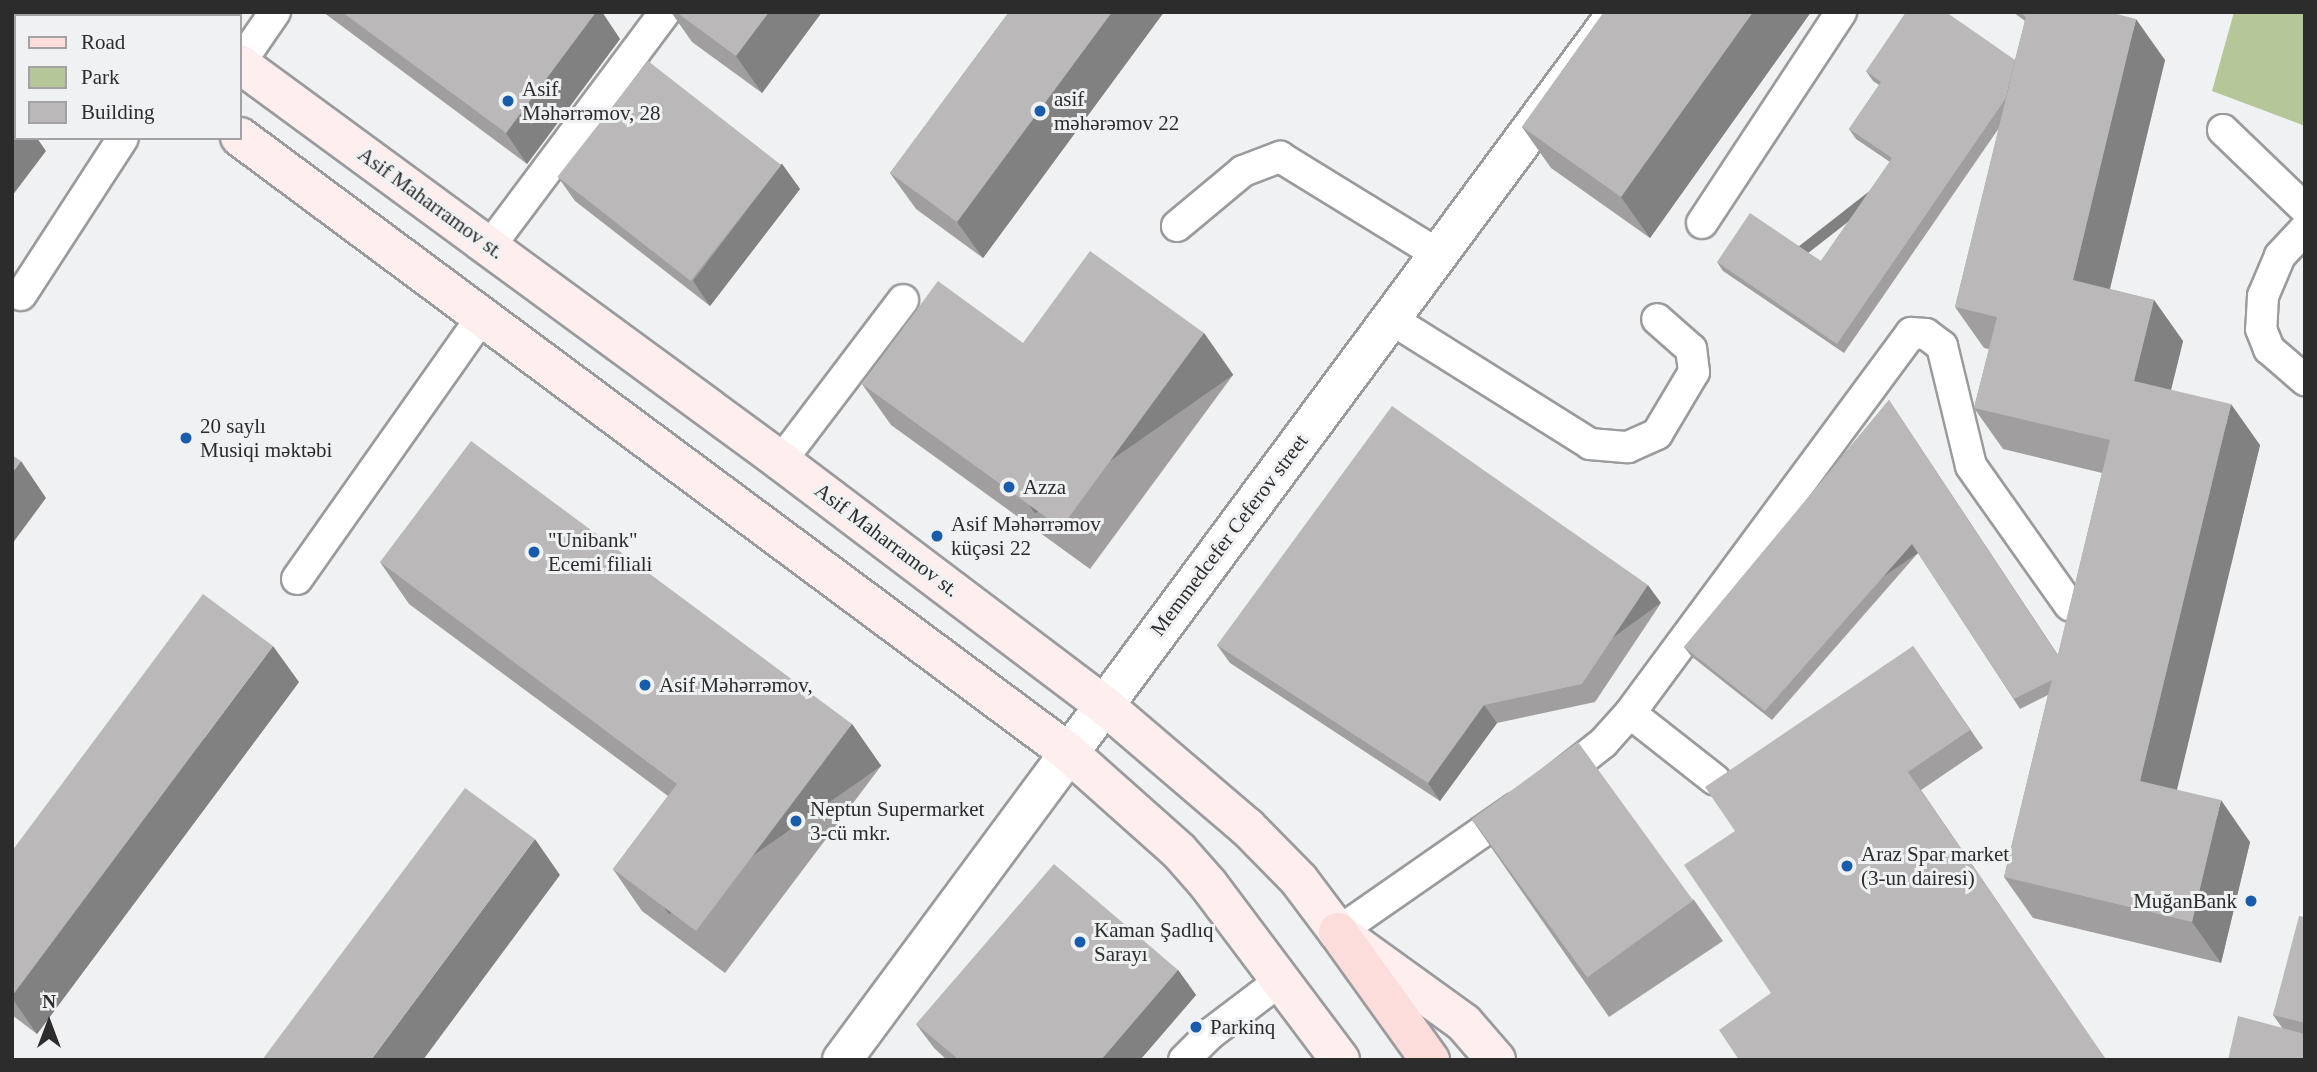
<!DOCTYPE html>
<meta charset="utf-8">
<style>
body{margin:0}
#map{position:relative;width:2317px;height:1072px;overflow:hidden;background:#f0f1f3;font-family:Georgia,serif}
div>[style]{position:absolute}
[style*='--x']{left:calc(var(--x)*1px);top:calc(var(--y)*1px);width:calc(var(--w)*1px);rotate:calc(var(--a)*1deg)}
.green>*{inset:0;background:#b5c799}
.roads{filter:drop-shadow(2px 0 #9a9b9d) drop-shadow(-2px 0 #9a9b9d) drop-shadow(0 2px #9a9b9d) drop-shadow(0 -2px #9a9b9d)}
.service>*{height:30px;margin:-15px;padding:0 15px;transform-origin:15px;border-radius:15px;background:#fff}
.minor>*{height:38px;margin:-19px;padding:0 19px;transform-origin:19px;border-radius:19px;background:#fff}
.tertiary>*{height:38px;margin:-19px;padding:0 19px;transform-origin:19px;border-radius:19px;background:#fff}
.secondary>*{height:38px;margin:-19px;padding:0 19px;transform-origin:19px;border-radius:19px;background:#feeeee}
.primary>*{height:38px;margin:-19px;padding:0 19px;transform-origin:19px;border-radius:19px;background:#fddcdc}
.wall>*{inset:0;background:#a09e9e}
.shaded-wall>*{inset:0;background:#828181;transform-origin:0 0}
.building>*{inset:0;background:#bab8b8;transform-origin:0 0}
.dots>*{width:19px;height:19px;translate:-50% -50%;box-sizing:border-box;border:4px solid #f0f1f3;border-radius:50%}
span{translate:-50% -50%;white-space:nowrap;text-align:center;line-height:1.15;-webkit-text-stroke:6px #f0f1f3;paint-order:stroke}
.poi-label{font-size:21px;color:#2c2c2d}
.left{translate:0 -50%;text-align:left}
.right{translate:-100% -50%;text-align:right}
.street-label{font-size:21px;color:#2c2c2d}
.frame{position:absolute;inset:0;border:14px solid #2c2c2d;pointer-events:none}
.legend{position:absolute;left:14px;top:14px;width:228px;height:126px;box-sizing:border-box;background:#f0f1f3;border:2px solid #a2a2a4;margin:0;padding:9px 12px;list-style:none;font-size:21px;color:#2c2c2d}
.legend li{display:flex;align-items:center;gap:14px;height:35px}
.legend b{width:35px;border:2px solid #a2a2a4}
.north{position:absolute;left:14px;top:988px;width:70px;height:70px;-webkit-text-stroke:5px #f0f1f3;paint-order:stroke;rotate:0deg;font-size:19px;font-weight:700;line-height:28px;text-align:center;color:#2c2c2d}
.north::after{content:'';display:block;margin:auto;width:24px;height:32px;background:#2c2c2d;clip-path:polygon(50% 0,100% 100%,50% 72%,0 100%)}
</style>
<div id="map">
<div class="green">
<i style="clip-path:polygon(2234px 12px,2305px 12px,2305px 126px,2212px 91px)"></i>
</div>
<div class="roads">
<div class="service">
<i style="--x:240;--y:63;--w:62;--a:-55.5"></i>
<i style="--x:2223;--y:130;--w:114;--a:43.9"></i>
<i style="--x:1702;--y:223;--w:253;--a:-56.6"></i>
<i style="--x:1177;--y:226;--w:86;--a:-39.8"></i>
<i style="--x:1243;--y:171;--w:40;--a:-21"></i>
<i style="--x:1280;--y:157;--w:187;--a:31.6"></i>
<i style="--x:2305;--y:229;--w:37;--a:133"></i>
<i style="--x:2280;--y:256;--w:43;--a:113"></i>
<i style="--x:2263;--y:296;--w:33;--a:93"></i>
<i style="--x:2261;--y:329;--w:22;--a:68"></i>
<i style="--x:2269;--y:349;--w:48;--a:40.7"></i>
<i style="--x:490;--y:246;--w:292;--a:-53.2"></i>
<i style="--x:21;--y:295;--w:187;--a:-57"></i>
<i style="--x:1391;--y:319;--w:235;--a:32.1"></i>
<i style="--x:1590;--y:444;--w:38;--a:5"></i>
<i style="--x:1628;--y:447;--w:32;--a:-24"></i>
<i style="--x:1657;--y:434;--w:72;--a:-59.2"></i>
<i style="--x:1694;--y:372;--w:23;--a:-97"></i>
<i style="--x:1691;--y:349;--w:45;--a:-138.6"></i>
<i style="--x:781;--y:461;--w:202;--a:-52.8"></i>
<i style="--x:297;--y:579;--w:321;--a:-54.8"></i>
<i style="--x:1630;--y:713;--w:108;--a:38.2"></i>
<i style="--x:1556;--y:780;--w:60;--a:-38.2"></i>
<i style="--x:1603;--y:743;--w:40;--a:-48"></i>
<i style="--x:1630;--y:713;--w:473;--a:-53.5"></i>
<i style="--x:1911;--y:333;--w:15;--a:4"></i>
<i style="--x:1926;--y:334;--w:20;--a:37"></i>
<i style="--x:1942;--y:346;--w:123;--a:76.4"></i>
<i style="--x:1971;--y:466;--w:171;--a:54.7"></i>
<i style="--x:1338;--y:932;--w:216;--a:-34.8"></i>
<i style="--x:1184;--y:1060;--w:37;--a:-45"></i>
<i style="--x:1210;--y:1034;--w:89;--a:-37.3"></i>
</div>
<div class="minor">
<i style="--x:1069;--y:753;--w:922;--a:-53.47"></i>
</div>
<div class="tertiary">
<i style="--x:842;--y:1060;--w:382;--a:-53.5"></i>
</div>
<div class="secondary">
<i style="--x:69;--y:12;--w:6;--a:45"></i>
<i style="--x:169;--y:12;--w:6;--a:39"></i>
<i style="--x:240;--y:64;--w:671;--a:36.27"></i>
<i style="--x:781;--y:461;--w:405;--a:37.1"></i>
<i style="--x:1104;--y:705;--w:188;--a:40.5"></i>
<i style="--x:1247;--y:827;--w:74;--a:45.5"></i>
<i style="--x:1299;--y:880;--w:65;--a:53.1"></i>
<i style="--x:1338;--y:932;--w:155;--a:35.8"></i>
<i style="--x:1464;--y:1023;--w:49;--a:49.1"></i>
<i style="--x:240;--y:137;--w:1033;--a:36.61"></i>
<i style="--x:1069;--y:753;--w:147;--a:41.7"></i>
<i style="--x:1179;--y:851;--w:44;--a:48.7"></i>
<i style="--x:1208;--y:884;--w:220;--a:53.1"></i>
</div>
<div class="primary">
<i style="--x:1338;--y:932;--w:158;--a:54.3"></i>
</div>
</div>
<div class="wall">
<i style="clip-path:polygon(323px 12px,602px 12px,620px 39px,527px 164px)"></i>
<i style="clip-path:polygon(671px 12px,822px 12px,762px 93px,692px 42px)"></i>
<i style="clip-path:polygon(1009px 12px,1164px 12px,983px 258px,916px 209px,890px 173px)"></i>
<i style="clip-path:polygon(1604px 12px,1811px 12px,1650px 238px,1551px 168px,1522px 127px)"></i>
<i style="clip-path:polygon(2013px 12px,2109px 12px,2165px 60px,2110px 289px,2154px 300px,2183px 341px,2171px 390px,2260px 445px,2176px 790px,2250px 842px,2221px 963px,2033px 918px,2004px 877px,2048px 695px,2020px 709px,1918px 553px,1772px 720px,1691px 656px,1684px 647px,1889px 400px,2058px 655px,2102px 473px,2003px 449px,1974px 408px,1989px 349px,1984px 348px,1955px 307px,1999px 128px,1844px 353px,1723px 271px,1717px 262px,1821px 261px,1890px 162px,1856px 139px,1849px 129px,1879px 85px,1873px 81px,1866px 71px,2015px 60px,2025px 21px)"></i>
<i style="clip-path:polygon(782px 164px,800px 189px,710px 306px,575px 201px,558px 177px)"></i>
<i style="clip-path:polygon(1204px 333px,1233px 375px,1090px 569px,891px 425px,862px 384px,1023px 343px)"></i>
<i style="clip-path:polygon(380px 562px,852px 724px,881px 766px,725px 973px,642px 911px,613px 869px,668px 796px,409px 604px)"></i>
<i style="clip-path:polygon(1661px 603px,1595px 702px,1497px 723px,1440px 801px,1230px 663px,1217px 645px)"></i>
<i style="clip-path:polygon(1913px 646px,1983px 748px,1921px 790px,2106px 1060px,1739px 1060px,1771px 993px)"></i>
<i style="clip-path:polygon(299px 682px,37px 1034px,12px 1015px,12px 851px)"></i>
<i style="clip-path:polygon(1470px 817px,1694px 900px,1723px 941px,1609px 1017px)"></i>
<i style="clip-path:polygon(2305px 917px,2305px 1060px,2273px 1015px)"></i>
<i style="clip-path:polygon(1178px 970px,1196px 995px,1140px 1060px,947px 1060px,934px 1048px,916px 1024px)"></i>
</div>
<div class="shaded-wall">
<i style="clip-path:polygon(596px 12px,602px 12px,620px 39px,527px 164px,506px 133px)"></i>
<i style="clip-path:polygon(769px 12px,822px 12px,762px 93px,736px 56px)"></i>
<i style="clip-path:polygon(1112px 12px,1164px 12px,983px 258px,957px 222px)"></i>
<i style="clip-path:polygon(1753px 12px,1811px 12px,1650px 238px,1621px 197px)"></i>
<i style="clip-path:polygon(2136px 19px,2165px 60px,2102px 321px,2073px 280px)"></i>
<i style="left:2027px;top:68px;width:11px;height:335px;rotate:52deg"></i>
<i style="clip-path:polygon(16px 112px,16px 138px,37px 138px,46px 151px,12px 196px,12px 116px)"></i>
<i style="clip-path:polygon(782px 164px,800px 189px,710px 306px,693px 281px)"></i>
<i style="clip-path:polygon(2154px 300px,2183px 341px,2163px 422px,2134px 381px)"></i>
<i style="left:1204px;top:333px;width:51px;height:242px;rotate:55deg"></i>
<i style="clip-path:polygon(2231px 404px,2260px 445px,2169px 823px,2140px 781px)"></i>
<i style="clip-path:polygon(21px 461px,46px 498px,12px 544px,12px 473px)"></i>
<i style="left:1912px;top:544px;width:11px;height:222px;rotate:56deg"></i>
<i style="left:1648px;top:585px;width:22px;height:119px;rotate:54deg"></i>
<i style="clip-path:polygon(273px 646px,299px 682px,37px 1034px,12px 998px,12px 996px)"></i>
<i style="clip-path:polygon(1484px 705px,1497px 723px,1440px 801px,1428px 783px)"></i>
<i style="left:852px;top:724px;width:51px;height:259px;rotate:55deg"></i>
<i style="clip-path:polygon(2221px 800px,2250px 842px,2221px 963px,2192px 922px)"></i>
<i style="clip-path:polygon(535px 839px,560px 875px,423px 1060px,371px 1060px)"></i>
<i style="clip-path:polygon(1178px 970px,1196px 995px,1140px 1060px,1101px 1060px)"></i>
</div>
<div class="building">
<i style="clip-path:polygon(342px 12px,596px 12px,506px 133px)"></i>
<i style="clip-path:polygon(676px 12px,769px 12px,736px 56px)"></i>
<i style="clip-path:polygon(1009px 12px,1112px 12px,957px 222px,890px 173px)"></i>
<i style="clip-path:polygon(1604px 12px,1753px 12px,1621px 197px,1522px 127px)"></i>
<i style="clip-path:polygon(1906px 12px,1946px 12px,2015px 60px,2006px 98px,1837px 344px,1717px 262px,1750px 213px,1821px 261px,1892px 158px,1849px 129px,1881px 82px,1866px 71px)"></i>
<i style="clip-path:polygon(2019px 12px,2027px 12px,2026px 17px)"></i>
<i style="clip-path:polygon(2027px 12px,2109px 12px,2136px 19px,2073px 280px,2154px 300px,2134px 381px,2231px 404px,2140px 781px,2221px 800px,2192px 922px,2004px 877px,2110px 440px,1974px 408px,1997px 317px,1955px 307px)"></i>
<i style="left:648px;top:61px;width:169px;height:147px;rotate:38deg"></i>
<i style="clip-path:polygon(12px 107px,16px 109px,16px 112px,12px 116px)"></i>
<i style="clip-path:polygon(1090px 251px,1204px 333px,1061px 528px,862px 384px,938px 281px,1023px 343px)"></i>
<i style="clip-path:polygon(1889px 400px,2058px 656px,2052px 680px,2014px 699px,1912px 544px,1765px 711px,1684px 647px)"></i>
<i style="clip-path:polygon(1392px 406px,1648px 585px,1582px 684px,1484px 705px,1428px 783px,1217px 645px)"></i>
<i style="clip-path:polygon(471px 441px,852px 724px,696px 931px,613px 869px,677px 784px,380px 562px)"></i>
<i style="clip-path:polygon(12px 455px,21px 461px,12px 473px)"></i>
<i style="clip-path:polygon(203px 594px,273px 646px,12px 996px,12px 851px)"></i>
<i style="clip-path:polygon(1913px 646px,1970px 730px,1908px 772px,2105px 1058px,2102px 1060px,1739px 1060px,1719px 1030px,1771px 993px,1684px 865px,1735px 831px,1705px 787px)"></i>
<i style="left:1578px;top:742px;width:196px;height:131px;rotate:54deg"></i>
<i style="clip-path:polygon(465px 788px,535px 839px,371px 1060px,262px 1060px)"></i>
<i style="clip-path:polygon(1054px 864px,1178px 970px,1101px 1060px,959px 1060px,916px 1024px)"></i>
<i style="clip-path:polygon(2299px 916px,2305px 917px,2305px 1023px,2273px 1015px)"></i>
<i style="clip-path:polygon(2238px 1016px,2305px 1034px,2305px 1060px,2228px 1060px)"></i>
</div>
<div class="dots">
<i style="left:508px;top:101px;background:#195cac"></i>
<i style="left:1040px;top:111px;background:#195cac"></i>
<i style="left:186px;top:438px;background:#195cac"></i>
<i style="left:1009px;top:487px;background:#195cac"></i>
<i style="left:937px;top:536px;background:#195cac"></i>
<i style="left:534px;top:552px;background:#195cac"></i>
<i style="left:645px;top:685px;background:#195cac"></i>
<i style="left:796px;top:821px;background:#195cac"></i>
<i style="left:1847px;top:866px;background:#195cac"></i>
<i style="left:2251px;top:901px;background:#195cac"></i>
<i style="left:1080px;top:942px;background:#195cac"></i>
<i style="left:1196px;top:1027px;background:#195cac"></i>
</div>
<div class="poi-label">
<span class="left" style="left:522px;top:101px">Asif<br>Məhərrəmov, 28</span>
<span class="left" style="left:1054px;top:111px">asif<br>məhərəmov 22</span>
<span class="left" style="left:200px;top:438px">20 saylı<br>Musiqi məktəbi</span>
<span class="left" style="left:1023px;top:487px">Azza</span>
<span class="left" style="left:951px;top:536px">Asif Məhərrəmov<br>küçəsi 22</span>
<span class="left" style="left:548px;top:552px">"Unibank"<br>Ecemi filiali</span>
<span class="left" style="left:659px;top:685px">Asif Məhərrəmov,</span>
<span class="left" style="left:810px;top:821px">Neptun Supermarket<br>3-cü mkr.</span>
<span class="left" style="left:1861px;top:866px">Araz Spar market<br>(3-un dairesi)</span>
<span class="right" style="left:2237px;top:901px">MuğanBank</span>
<span class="left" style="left:1094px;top:942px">Kaman Şadlıq<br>Sarayı</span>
<span class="left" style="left:1210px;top:1027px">Parkinq</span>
</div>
<div class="street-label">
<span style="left:431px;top:203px;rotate:36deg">Asif Maharramov st.</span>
<span style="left:1229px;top:535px;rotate:-53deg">Memmedcefer Cefеrov street</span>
<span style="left:887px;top:540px;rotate:37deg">Asif Maharramov st.</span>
</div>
<div class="frame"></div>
<ul class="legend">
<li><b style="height:9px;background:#fddcdc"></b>Road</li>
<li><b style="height:19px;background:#b5c799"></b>Park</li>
<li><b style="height:19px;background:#bab8b8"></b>Building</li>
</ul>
<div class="north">N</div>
</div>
